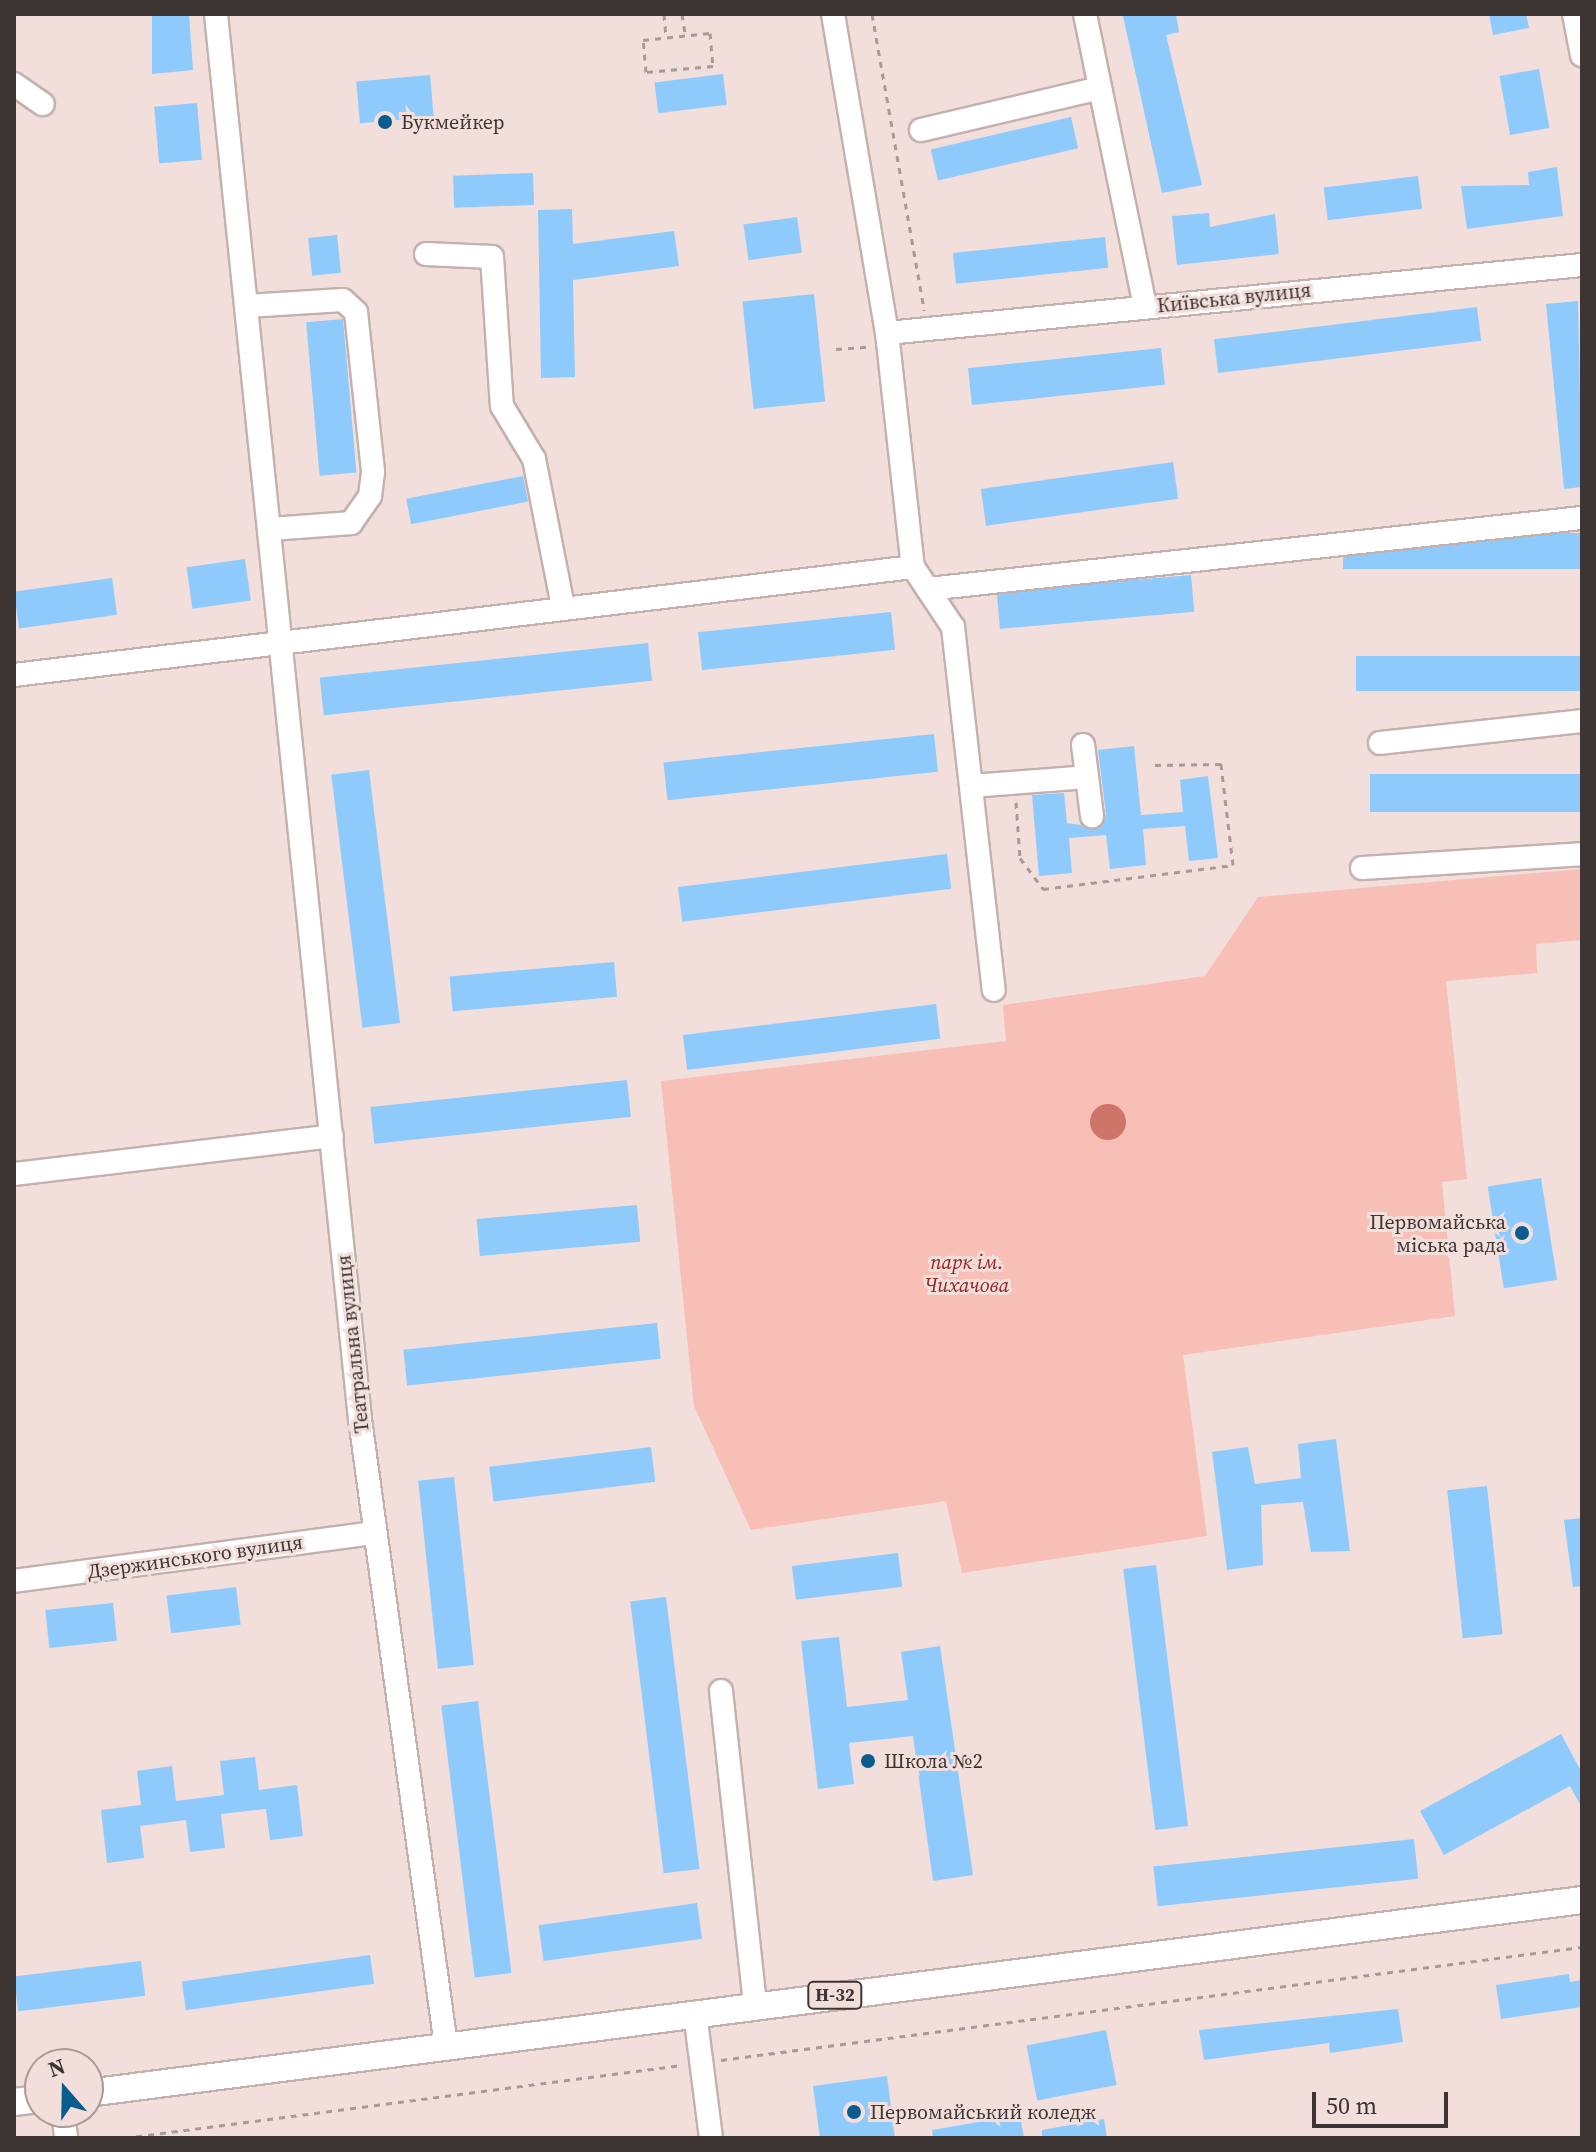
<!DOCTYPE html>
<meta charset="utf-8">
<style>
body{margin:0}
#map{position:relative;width:1596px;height:2152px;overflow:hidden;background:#f2dedb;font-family:"Source Serif 4",serif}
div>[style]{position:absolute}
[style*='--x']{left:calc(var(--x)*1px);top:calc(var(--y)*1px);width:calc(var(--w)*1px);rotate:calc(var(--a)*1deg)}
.green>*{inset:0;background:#f8bfb6}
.water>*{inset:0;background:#cf7469}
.round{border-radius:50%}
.building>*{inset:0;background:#8ecbfc;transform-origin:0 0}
.path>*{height:3px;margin-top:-1.5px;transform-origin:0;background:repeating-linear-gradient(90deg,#a99a98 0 6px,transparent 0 12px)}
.roads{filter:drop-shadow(2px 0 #c4b1ae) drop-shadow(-2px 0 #c4b1ae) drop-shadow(0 2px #c4b1ae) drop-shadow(0 -2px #c4b1ae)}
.minor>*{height:22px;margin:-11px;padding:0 11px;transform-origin:11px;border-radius:11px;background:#fff}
.major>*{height:26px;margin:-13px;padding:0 13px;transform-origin:13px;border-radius:13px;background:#fff}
.dots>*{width:22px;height:22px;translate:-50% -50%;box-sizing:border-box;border:4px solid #f2dedb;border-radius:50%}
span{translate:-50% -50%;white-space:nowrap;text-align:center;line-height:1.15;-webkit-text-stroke:6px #f2dedb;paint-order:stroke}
.shield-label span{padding:2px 6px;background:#f2dedb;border:2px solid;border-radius:6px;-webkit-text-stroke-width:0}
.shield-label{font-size:18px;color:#3d3534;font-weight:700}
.poi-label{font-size:20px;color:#3d3534}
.left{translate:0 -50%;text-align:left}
.right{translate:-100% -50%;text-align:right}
.street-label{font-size:20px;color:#3d3534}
.park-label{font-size:20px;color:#92241f;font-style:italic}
.frame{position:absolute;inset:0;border:16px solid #3d3534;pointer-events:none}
.north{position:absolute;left:24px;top:2048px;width:80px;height:80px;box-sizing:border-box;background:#f2dedb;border:2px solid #aa9a98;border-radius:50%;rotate:340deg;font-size:22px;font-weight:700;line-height:32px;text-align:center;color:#3d3534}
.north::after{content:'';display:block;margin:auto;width:28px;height:36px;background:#0a5c8f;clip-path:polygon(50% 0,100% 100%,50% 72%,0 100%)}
.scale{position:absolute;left:1312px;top:2092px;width:136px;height:36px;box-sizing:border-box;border:4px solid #3d3534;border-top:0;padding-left:10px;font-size:24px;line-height:28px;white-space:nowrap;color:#3d3534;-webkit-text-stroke:6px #f2dedb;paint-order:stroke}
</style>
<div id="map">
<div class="green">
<i style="clip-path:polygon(1582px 869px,1582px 940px,1536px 944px,1537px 973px,1446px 981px,1467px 1179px,1442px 1182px,1455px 1316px,1183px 1355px,1207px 1536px,962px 1573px,946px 1501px,751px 1530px,694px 1406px,661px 1081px,1006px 1041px,1003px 1005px,1205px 976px,1258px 897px)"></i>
</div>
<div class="water">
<i class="round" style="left:1090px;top:1104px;width:36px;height:36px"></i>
</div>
<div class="building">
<i style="clip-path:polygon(152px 14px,189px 14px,193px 70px,152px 74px)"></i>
<i style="clip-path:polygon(1176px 14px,1179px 32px,1166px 35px,1202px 185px,1162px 193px,1123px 16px)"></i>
<i style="clip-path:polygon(1489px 14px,1526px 14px,1529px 28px,1493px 35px)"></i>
<i style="left:1539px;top:69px;width:60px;height:40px;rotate:80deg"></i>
<i style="left:723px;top:74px;width:31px;height:69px;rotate:83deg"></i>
<i style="left:430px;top:75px;width:42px;height:74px;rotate:85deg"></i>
<i style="left:197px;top:103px;width:57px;height:43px;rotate:85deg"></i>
<i style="left:1071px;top:117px;width:32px;height:144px;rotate:77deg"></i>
<i style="clip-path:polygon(1557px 167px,1563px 216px,1467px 229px,1461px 186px,1529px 185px,1528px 172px)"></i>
<i style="left:533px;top:173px;width:32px;height:80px;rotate:88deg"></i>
<i style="left:1418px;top:176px;width:33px;height:95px;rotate:83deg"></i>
<i style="clip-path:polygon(572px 209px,573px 244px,674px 231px,679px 266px,573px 280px,575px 377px,541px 378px,538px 210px)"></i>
<i style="clip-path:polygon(1209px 213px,1210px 227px,1275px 214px,1279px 254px,1177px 265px,1172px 216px)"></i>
<i style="left:797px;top:217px;width:36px;height:54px;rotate:82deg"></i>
<i style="left:337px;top:235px;width:38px;height:29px;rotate:84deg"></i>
<i style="left:1105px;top:237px;width:31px;height:153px;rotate:84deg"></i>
<i style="left:814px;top:294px;width:108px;height:72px;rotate:84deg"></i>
<i style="clip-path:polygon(1578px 301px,1582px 487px,1564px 489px,1546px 304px)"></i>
<i style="left:1477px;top:307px;width:34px;height:265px;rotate:83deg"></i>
<i style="left:343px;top:319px;width:154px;height:37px;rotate:85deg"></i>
<i style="left:1161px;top:348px;width:37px;height:194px;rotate:84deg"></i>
<i style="left:1173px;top:462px;width:37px;height:194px;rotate:82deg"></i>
<i style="left:523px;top:476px;width:26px;height:119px;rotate:79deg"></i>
<i style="left:1582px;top:533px;width:36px;height:239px;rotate:90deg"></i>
<i style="left:245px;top:559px;width:42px;height:59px;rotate:82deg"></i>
<i style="left:1191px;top:575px;width:37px;height:195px;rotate:85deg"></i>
<i style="left:112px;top:578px;width:37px;height:99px;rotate:82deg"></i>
<i style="left:891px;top:612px;width:38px;height:194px;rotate:84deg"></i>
<i style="left:648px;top:643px;width:38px;height:330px;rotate:84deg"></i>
<i style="left:1582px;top:656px;width:35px;height:226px;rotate:90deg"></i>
<i style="left:934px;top:734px;width:38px;height:272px;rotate:84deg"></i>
<i style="clip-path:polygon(1134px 746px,1141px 815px,1183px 812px,1180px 780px,1208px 776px,1218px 858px,1189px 861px,1185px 826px,1143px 829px,1146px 865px,1110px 869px,1106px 835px,1069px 838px,1072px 873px,1039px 876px,1032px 795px,1064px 793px,1067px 823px,1100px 828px,1106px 814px,1098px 750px)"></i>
<i style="left:369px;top:770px;width:255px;height:38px;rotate:83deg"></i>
<i style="left:1582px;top:774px;width:38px;height:212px;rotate:90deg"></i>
<i style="left:947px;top:854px;width:35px;height:271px;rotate:83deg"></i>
<i style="left:614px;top:962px;width:35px;height:165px;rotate:85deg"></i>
<i style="left:936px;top:1004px;width:35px;height:255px;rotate:83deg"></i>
<i style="left:627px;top:1080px;width:37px;height:258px;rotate:84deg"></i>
<i style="left:1541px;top:1178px;width:103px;height:54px;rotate:81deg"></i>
<i style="left:637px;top:1205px;width:37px;height:161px;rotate:85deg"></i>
<i style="left:657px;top:1323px;width:36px;height:255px;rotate:84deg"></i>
<i style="clip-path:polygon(1336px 1439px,1350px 1551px,1311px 1552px,1303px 1502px,1261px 1505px,1263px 1565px,1227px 1570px,1212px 1452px,1248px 1447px,1255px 1484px,1301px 1478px,1298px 1444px)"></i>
<i style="left:651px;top:1447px;width:35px;height:163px;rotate:83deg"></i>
<i style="left:454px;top:1477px;width:189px;height:36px;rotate:84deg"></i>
<i style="left:1487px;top:1486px;width:149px;height:40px;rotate:84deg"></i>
<i style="clip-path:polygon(1582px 1518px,1582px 1586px,1573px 1587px,1564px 1520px)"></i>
<i style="left:898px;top:1553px;width:34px;height:107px;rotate:83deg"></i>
<i style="left:1156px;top:1565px;width:263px;height:33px;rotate:83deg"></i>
<i style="left:236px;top:1587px;width:38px;height:70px;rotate:83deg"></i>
<i style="left:666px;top:1597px;width:274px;height:36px;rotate:83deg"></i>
<i style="left:113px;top:1603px;width:38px;height:68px;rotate:84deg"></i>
<i style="clip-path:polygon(839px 1637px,847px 1707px,908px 1700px,901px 1652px,940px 1646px,973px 1875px,933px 1881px,913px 1736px,849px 1743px,854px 1784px,818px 1789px,801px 1641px)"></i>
<i style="left:478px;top:1701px;width:274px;height:37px;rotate:83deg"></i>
<i style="clip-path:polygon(1561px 1734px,1582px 1773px,1582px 1808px,1570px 1786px,1444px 1855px,1420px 1811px)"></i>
<i style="clip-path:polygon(255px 1757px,259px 1790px,297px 1785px,303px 1836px,270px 1840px,266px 1809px,221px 1814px,225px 1848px,190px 1852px,186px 1820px,140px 1826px,144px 1858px,107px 1863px,101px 1810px,141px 1805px,137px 1771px,172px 1766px,176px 1801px,224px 1795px,220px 1761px)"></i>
<i style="left:1414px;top:1839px;width:40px;height:262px;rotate:84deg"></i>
<i style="left:697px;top:1903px;width:36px;height:160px;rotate:82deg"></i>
<i style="left:370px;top:1955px;width:29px;height:190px;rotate:82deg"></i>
<i style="left:141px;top:1961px;width:35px;height:128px;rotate:83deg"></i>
<i style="clip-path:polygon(1569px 1974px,1570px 1982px,1582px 1980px,1582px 2007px,1501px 2019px,1496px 1985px)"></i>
<i style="clip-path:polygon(1398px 2009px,1403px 2042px,1330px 2053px,1329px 2043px,1204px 2060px,1199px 2030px)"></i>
<i style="left:1106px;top:2030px;width:56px;height:81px;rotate:79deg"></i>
<i style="clip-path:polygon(887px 2076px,895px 2138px,820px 2138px,813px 2086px)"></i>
<i style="clip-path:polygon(1020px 2115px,1024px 2138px,933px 2138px,932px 2130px)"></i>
<i style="clip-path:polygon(1104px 2119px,1107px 2138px,1042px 2138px,1042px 2130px)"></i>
</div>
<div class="path">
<i style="--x:664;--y:14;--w:23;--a:85"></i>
<i style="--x:682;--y:14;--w:20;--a:81"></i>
<i style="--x:872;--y:14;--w:301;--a:80"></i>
<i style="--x:710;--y:33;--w:33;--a:85"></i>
<i style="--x:713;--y:66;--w:67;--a:174.9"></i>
<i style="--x:646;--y:72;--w:32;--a:-95"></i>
<i style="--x:643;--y:40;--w:67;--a:-6"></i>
<i style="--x:836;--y:349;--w:32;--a:-4"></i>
<i style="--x:1016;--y:802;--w:56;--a:85.9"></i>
<i style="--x:1020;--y:858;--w:39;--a:53"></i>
<i style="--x:1043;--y:889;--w:192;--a:-7.2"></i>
<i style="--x:1233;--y:865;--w:102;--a:-96.8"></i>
<i style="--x:1221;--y:764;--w:66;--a:179.1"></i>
<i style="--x:721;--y:2060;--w:868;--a:-7.48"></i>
<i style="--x:124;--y:2138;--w:563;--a:-7.45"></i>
</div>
<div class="roads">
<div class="minor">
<i style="--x:216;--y:14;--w:1412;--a:84.15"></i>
<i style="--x:360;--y:1419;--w:633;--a:82.19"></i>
<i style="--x:833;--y:14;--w:324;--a:80.4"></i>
<i style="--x:887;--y:333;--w:235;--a:83.7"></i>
<i style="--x:913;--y:567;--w:72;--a:56.3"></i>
<i style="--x:953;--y:627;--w:365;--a:83.6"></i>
<i style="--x:1085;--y:14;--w:299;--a:78.4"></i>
<i style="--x:1574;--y:14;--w:42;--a:79"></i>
<i style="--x:14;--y:84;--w:35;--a:35"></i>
<i style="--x:921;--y:130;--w:184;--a:-13.2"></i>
<i style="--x:426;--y:254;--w:66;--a:2.6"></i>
<i style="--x:492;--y:257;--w:149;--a:86.2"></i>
<i style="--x:502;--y:406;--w:62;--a:58.9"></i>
<i style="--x:534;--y:459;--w:151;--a:78.9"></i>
<i style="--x:247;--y:306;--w:96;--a:-3.6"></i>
<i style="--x:343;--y:300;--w:18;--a:43"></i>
<i style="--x:356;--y:312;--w:161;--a:83.9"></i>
<i style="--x:373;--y:472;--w:24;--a:97"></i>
<i style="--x:370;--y:496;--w:33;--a:125"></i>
<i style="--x:351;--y:523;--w:80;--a:175.7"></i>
<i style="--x:887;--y:333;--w:698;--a:-5.59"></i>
<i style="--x:928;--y:589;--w:658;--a:-6.2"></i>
<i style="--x:14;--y:675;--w:905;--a:-6.85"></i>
<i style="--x:1380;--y:743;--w:203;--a:-6.2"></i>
<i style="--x:1083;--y:745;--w:72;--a:82.8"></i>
<i style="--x:971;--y:786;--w:116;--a:-4.4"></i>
<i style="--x:1362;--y:868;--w:220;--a:-3.6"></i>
<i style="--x:14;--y:1174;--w:320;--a:-6.8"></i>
<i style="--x:14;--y:1581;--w:364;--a:-7.6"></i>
<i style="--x:721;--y:1691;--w:316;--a:83.8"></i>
<i style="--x:695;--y:2013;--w:126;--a:82.7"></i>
<i style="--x:63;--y:2112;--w:26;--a:83"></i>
</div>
<div class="major">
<i style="--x:88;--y:2093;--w:1506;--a:-7.36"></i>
<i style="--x:14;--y:2102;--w:26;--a:-7"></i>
</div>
</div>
<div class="dots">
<i style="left:385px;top:122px;background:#0a5c8f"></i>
<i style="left:1522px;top:1233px;background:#0a5c8f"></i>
<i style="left:868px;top:1761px;background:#0a5c8f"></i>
<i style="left:854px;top:2112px;background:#0a5c8f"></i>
</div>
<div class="shield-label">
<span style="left:835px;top:1995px">Н-32</span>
</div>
<div class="poi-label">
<span class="left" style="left:401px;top:122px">Букмейкер</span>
<span class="right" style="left:1506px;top:1234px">Первомайська<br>міська рада</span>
<span class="left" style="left:884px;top:1761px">Школа №2</span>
<span class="left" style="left:870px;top:2112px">Первомайський коледж</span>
</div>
<div class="street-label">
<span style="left:1234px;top:298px;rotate:-6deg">Київська вулиця</span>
<span style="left:353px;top:1344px;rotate:-96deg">Театральна вулиця</span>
<span style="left:195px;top:1557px;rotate:-8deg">Дзержинського вулиця</span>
</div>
<div class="park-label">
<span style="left:967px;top:1274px">парк ім.<br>Чихачова</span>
</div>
<div class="frame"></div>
<div class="north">N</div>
<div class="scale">50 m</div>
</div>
